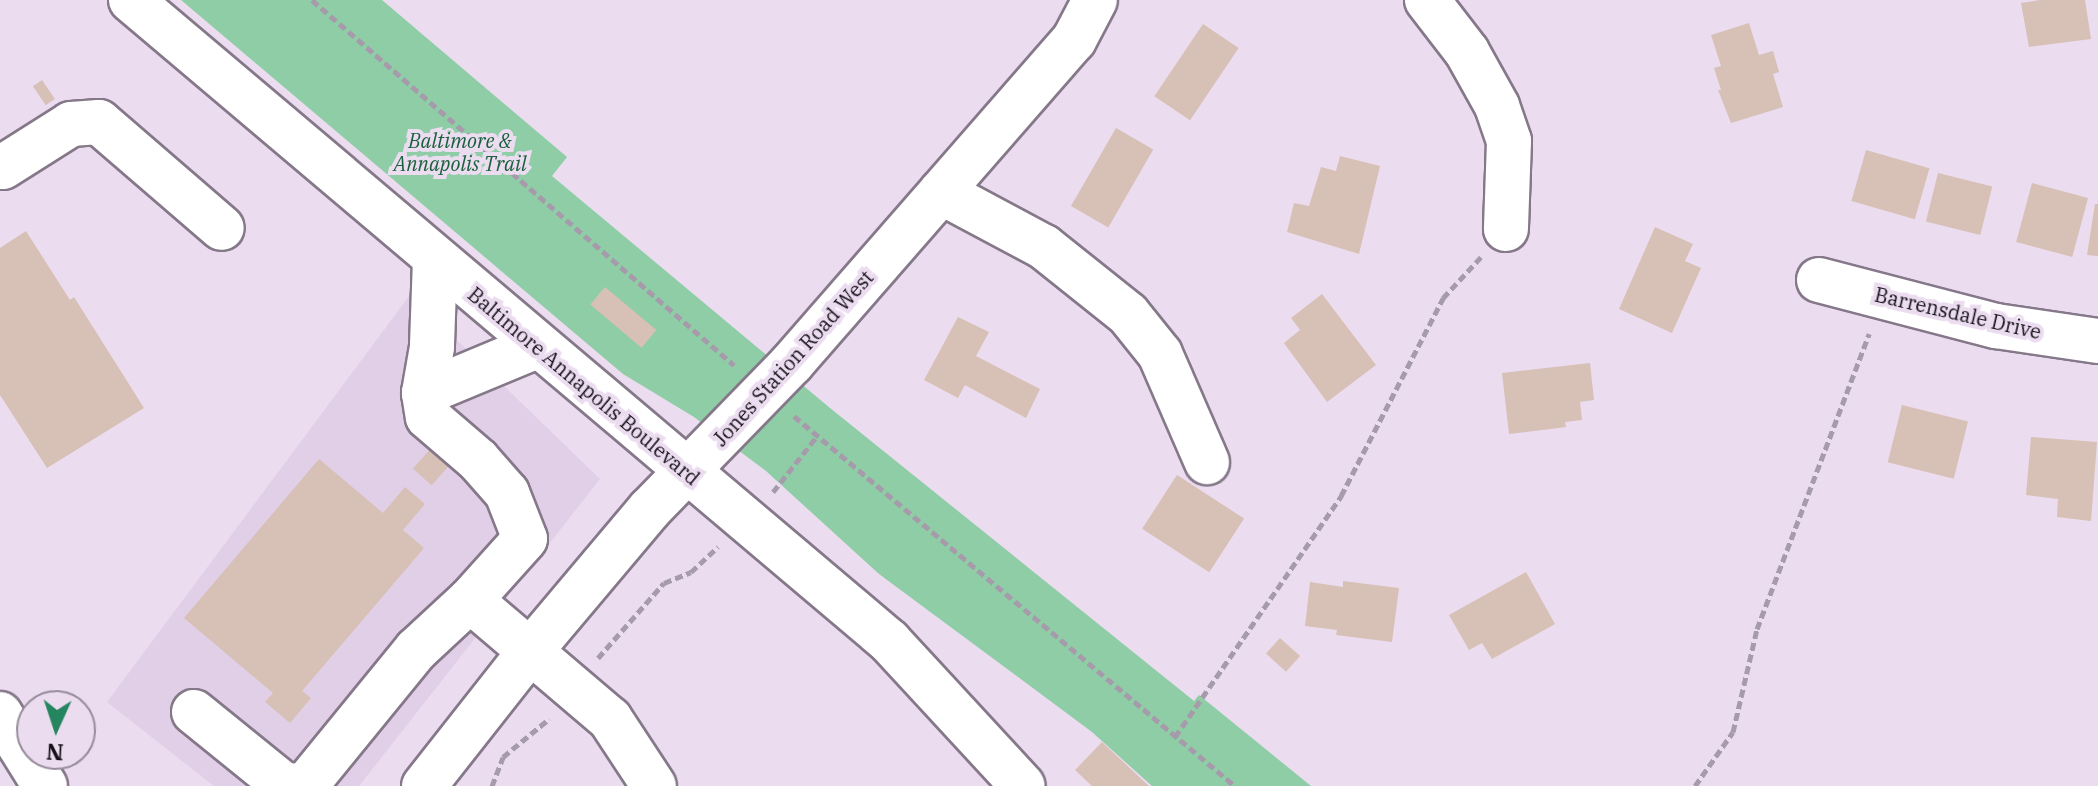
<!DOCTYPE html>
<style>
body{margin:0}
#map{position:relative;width:2098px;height:786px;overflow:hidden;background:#ebdcf0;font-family:"IBM Plex Serif",serif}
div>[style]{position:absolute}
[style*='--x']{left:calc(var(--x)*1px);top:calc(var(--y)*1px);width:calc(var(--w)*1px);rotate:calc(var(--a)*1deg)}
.built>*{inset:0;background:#e1cee7}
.green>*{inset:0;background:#8fcda7}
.building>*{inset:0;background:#d7c0b5;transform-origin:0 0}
.path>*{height:5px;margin-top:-2.5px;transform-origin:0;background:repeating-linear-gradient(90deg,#a69baa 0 8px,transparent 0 12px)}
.roads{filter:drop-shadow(2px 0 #857889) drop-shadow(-2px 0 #857889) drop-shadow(0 2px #857889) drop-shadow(0 -2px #857889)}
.minor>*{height:44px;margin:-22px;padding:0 22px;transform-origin:22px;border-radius:22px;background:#fff}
.highway>*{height:44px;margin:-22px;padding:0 22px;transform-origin:22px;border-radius:22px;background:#fff}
span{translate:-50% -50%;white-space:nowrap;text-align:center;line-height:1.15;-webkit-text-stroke:8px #ebdcf0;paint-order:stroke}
.park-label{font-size:20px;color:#19603c;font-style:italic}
.street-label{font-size:20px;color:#161118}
.north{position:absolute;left:16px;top:690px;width:80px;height:80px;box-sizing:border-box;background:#ebdcf0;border:2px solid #968b9a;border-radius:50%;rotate:183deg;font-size:22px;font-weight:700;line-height:32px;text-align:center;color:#161118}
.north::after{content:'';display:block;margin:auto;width:28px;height:36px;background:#24855e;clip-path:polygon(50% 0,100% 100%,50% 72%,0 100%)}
</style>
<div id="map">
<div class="built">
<i style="clip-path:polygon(410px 295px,600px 479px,359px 786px,214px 786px,107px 702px)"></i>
</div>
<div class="green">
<i style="clip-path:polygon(181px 0,382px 0,567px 157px,552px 176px,830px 408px,1194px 701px,1199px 695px,1311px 786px,1152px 786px,1092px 732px,879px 574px,766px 471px,694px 417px,623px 374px)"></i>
</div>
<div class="building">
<i style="clip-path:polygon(2040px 0,2085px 0,2091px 39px,2029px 47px,2021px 3px)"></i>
<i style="clip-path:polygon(1749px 23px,1759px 55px,1773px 51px,1779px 72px,1773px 74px,1783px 107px,1731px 123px,1718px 90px,1721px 90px,1714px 68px,1721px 66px,1711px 35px)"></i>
<i style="left:1203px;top:24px;width:43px;height:87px;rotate:34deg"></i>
<i style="left:42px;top:80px;width:23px;height:11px;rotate:56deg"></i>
<i style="left:1116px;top:128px;width:43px;height:90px;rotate:30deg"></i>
<i style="left:1866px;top:150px;width:66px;height:53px;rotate:16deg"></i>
<i style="clip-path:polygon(1340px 156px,1380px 166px,1359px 254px,1287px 232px,1294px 203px,1309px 206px,1321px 167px,1336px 171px)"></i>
<i style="left:1938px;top:173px;width:56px;height:50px;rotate:14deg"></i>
<i style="left:2032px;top:183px;width:58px;height:61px;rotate:15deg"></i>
<i style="clip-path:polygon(2095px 204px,2098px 204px,2098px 256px,2087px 255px)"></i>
<i style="clip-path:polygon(1655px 227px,1693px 244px,1685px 261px,1701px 268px,1672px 333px,1619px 309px)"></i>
<i style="clip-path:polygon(26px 231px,70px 300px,74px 297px,144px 408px,47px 468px,0 395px,0 248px)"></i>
<i style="left:605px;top:287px;width:67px;height:23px;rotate:40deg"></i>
<i style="clip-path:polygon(1322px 294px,1376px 365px,1327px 402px,1284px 343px,1300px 330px,1291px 318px)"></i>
<i style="clip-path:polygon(958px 317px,989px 332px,976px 356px,1040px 389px,1026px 418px,965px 385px,958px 398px,924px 380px)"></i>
<i style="clip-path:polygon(1590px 363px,1594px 400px,1580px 402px,1582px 420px,1565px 422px,1566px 427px,1509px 434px,1502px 373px)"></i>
<i style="left:1902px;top:405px;width:68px;height:59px;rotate:14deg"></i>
<i style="clip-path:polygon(2031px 437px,2097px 442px,2091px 521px,2057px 517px,2058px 499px,2026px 495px)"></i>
<i style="left:435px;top:444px;width:25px;height:33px;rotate:42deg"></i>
<i style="clip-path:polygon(319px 459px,383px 513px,405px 487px,425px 504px,403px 530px,424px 548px,302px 691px,311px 698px,290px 723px,265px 702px,273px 693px,184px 618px)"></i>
<i style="left:1177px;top:475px;width:80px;height:64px;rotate:33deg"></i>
<i style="clip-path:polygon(1526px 572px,1555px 624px,1492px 659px,1482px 643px,1469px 650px,1449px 615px)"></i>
<i style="clip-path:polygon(1343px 581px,1399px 588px,1392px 642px,1336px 635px,1337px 630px,1305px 626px,1310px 582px,1343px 587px)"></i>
<i style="left:1280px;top:638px;width:27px;height:21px;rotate:42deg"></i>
<i style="clip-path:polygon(1102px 742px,1149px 786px,1092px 786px,1075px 770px)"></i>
</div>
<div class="path">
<i style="--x:312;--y:0;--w:558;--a:40.86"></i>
<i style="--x:794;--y:416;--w:576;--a:40"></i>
<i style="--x:773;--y:492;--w:71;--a:-51.8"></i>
<i style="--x:598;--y:658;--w:100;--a:-48.7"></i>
<i style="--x:664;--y:583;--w:29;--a:-22"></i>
<i style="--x:691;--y:572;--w:37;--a:-43"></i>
<i style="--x:1175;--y:737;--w:293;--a:-55.4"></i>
<i style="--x:1341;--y:496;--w:223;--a:-62.7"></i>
<i style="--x:1443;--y:298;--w:56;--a:-47.2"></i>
<i style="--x:492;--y:786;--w:31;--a:-69"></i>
<i style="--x:503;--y:757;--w:60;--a:-39.6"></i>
<i style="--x:1695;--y:786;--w:66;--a:-54.9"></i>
<i style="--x:1733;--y:732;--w:106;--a:-76.9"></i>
<i style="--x:1757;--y:629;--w:316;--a:-69.2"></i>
</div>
<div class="roads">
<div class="minor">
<i style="--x:131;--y:0;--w:993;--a:40.22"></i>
<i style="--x:889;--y:641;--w:197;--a:47.3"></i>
<i style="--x:1427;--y:0;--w:66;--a:52.4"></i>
<i style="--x:1467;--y:52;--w:62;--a:60.9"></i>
<i style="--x:1497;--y:106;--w:37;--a:71"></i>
<i style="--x:1509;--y:141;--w:88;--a:92"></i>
<i style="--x:3;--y:167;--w:80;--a:-32.3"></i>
<i style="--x:71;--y:124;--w:28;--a:-4"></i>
<i style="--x:99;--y:122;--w:162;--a:40.8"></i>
<i style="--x:941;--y:192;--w:117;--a:28.1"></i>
<i style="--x:1044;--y:247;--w:107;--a:38.6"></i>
<i style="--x:1128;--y:314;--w:51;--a:51.3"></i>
<i style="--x:1160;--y:354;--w:118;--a:66.5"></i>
<i style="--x:435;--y:259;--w:88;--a:92"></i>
<i style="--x:432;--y:347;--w:47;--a:99.9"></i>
<i style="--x:424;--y:393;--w:24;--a:81"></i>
<i style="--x:428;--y:417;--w:66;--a:40.7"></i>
<i style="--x:478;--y:460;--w:44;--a:48.7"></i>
<i style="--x:507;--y:493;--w:49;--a:68.6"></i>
<i style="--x:525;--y:539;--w:82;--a:132"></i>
<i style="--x:1819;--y:280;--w:183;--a:14.6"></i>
<i style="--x:1996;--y:326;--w:103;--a:8.4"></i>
<i style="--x:424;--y:393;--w:122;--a:-22.6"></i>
<i style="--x:194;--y:712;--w:116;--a:39"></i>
<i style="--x:284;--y:785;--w:19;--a:3"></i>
<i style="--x:305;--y:786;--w:176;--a:-50.8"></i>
<i style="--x:416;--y:650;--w:74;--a:-42.8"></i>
<i style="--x:470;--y:600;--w:184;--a:40.4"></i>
<i style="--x:610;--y:719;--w:80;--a:56.7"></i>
<i style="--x:424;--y:786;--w:174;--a:-51.8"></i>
<i style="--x:532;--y:649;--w:183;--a:-49.9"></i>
<i style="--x:650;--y:509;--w:204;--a:-45.8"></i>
<i style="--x:792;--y:363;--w:429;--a:-48.9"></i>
<i style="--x:1074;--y:40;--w:45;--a:-62.3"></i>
</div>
<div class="highway">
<i style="--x:0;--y:714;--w:85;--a:58"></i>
</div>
</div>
<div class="park-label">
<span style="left:460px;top:152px">Baltimore &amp;<br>Annapolis Trail</span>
</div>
<div class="street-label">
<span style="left:1958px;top:313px;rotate:13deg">Barrensdale Drive</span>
<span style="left:793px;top:358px;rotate:-48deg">Jones Station Road West</span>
<span style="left:584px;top:386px;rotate:40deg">Baltimore Annapolis Boulevard</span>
</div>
<div class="north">N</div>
</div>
